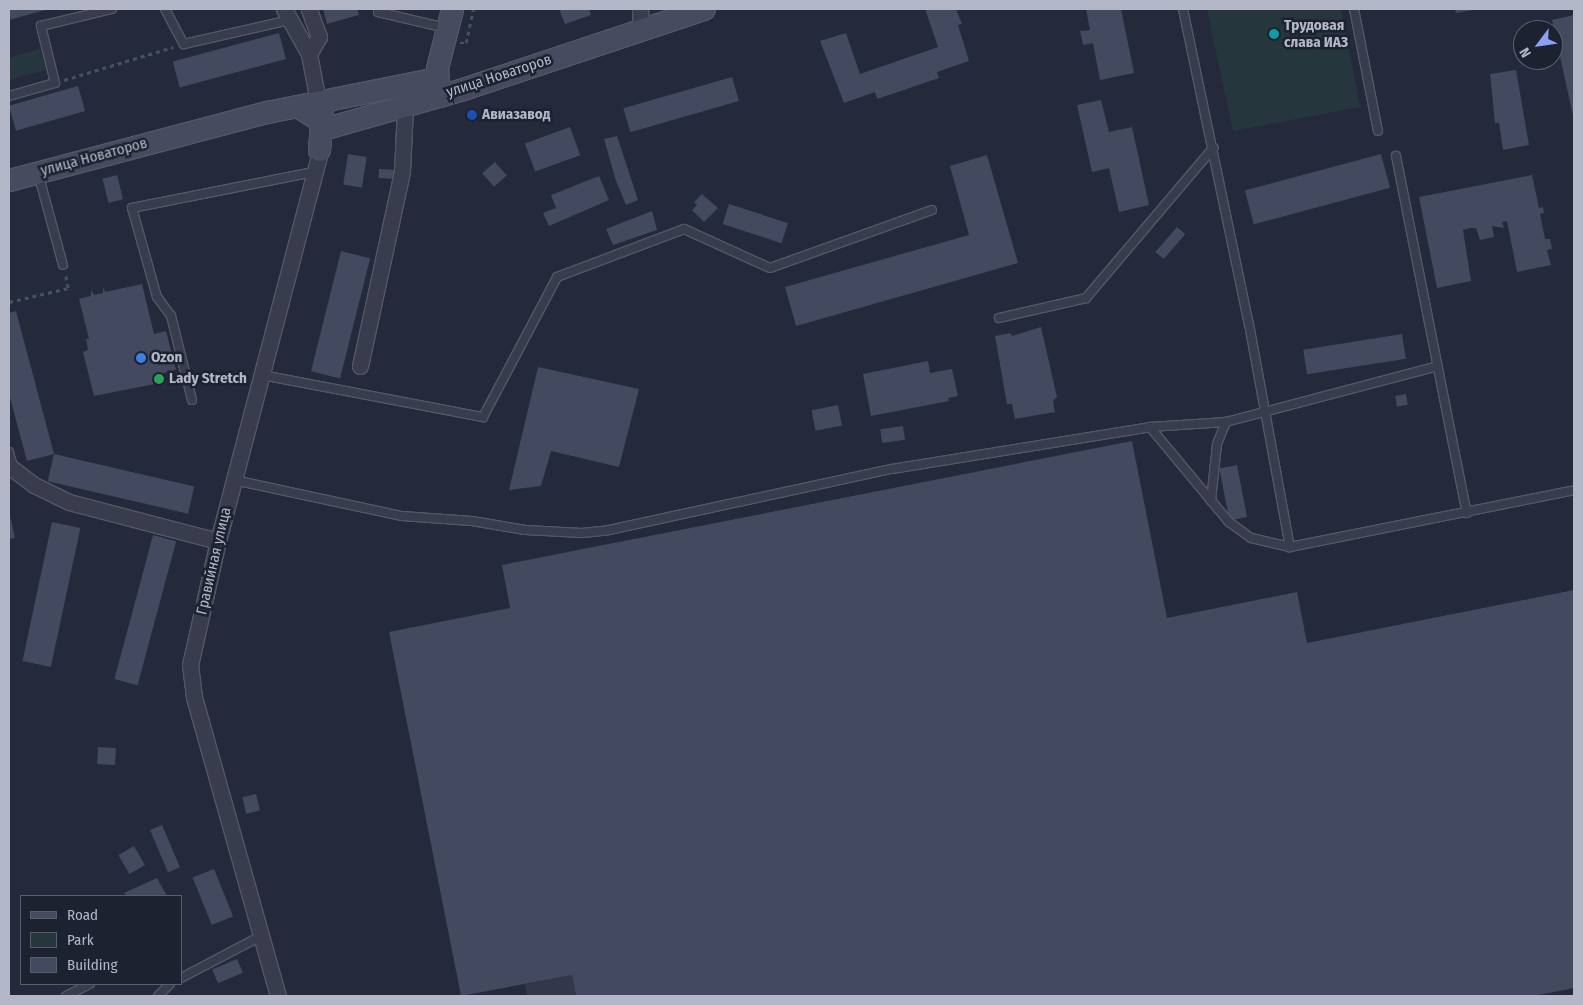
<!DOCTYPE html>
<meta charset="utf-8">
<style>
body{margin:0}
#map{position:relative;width:1583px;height:1005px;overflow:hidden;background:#242a3c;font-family:"Fira Sans Condensed",sans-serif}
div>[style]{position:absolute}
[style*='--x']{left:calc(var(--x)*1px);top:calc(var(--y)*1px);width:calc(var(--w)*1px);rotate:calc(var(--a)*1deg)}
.airport>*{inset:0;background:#323749}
.green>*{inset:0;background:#26363d}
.building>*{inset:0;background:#43495e;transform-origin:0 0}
.path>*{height:2.5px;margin-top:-1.25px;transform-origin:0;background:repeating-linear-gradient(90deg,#44535a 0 4px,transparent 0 8px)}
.roads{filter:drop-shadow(1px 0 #535767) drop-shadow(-1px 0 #535767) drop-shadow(0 1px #535767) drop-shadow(0 -1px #535767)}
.lane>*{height:8px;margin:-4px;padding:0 4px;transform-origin:4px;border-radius:4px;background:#383c4c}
.street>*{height:15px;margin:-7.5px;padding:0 7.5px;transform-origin:7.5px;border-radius:7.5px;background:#383c4c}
.secondary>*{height:21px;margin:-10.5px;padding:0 10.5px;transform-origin:10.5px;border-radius:10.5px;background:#464b5f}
.dots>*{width:14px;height:14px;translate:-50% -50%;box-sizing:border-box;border:2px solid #1d2231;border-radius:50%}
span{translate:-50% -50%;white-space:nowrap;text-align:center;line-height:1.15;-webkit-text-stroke:5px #1d2231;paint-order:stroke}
.poi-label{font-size:15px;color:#b3b7c7;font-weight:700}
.left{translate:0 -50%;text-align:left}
.street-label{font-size:15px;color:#b3b7c7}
.frame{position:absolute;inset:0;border:10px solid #b3b7c7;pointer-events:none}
.legend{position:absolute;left:20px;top:895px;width:162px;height:90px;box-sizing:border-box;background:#1d2231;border:1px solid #595e6d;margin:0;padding:6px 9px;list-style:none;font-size:15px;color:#b3b7c7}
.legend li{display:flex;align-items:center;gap:10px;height:25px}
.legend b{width:25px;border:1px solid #595e6d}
.north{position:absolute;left:1513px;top:20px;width:50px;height:50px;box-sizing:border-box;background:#1d2231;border:1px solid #595e6d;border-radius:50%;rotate:239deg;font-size:14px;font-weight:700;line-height:20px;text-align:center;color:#b3b7c7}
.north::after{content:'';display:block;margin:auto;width:18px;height:22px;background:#8ca1f4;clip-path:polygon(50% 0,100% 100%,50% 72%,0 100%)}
</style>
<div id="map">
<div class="airport">
<i style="clip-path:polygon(572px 975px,576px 996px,527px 996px,525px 984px)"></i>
</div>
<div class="green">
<i style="clip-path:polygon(1207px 9px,1341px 9px,1360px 107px,1233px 131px)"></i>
<i style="clip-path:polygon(40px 49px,46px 70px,9px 80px,9px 58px)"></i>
</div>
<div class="building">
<i style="clip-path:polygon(9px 9px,49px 9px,9px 20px)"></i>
<i style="clip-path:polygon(323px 9px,357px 9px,359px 15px,327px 24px)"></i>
<i style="clip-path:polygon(559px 9px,589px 9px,591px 15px,565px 24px)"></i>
<i style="clip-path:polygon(925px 9px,956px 9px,962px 24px,958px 25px,969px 61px,937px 72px,939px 78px,877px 99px,875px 92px,844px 103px,820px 41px,846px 33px,860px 74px,938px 47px)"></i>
<i style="clip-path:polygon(1086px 9px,1121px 9px,1134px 73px,1100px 80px,1093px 43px,1083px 45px,1080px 31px,1090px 30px)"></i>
<i style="clip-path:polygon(1455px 9px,1473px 9px,1473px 10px,1456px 13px)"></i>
<i style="clip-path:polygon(1574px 15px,1574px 116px,1573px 116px,1552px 20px)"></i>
<i style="left:279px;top:33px;width:27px;height:110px;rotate:75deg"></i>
<i style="clip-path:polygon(1516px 70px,1529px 145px,1503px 150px,1499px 123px,1495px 123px,1490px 74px)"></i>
<i style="left:732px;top:77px;width:25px;height:113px;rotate:74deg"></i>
<i style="left:78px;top:86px;width:26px;height:72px;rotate:74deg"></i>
<i style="clip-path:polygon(1101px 100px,1109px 132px,1132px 127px,1149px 205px,1119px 212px,1109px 168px,1092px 172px,1077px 105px)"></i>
<i style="left:570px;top:127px;width:30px;height:48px;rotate:70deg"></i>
<i style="clip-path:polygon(617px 136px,638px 200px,626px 205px,616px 181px,604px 139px)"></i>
<i style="left:348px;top:154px;width:19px;height:31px;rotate:9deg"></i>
<i style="left:1381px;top:154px;width:35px;height:141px;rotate:75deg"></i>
<i style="clip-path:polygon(987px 155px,1018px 263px,796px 326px,785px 287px,969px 235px,950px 166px)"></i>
<i style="left:495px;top:162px;width:18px;height:17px;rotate:49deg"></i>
<i style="left:379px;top:169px;width:18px;height:9px;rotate:3deg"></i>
<i style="left:117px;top:175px;width:25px;height:15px;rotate:76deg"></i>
<i style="clip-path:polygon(1532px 175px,1539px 208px,1543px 207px,1544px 213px,1540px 214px,1545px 239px,1550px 239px,1552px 249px,1547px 250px,1551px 265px,1517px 272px,1507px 221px,1502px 222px,1504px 228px,1492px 226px,1494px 237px,1480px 240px,1476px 228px,1470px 228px,1463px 230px,1471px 281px,1437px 288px,1419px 197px)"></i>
<i style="clip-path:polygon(599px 176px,609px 200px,549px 226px,543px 213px,556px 208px,551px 195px)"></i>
<i style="clip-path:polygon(702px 194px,718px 208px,704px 222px,692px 210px,697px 205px,694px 202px)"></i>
<i style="left:729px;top:204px;width:62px;height:21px;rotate:18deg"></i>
<i style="clip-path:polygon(652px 211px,657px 230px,613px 245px,606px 229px)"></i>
<i style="left:1177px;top:227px;width:11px;height:33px;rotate:41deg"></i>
<i style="left:341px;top:251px;width:30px;height:124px;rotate:14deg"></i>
<i style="clip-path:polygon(142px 284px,154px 334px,166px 331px,176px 370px,163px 373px,165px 382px,94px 396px,83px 352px,88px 350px,86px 339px,89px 339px,79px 299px,91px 296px,91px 290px,94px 295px,103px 293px,103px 287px,105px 292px)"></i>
<i style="clip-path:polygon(16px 311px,54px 454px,27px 461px,9px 394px,9px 313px)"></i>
<i style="clip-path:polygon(1041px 327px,1057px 397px,1053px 401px,1055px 412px,1015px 419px,1012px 404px,1007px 404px,995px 336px,1011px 333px,1012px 336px)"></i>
<i style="left:1402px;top:334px;width:25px;height:100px;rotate:81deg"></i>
<i style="clip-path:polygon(928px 361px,930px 373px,952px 369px,958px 396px,948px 398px,949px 401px,871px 416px,863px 374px)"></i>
<i style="clip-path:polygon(538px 367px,639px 389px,619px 467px,551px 451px,541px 486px,509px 490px)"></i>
<i style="left:1406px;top:394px;width:11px;height:11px;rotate:80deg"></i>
<i style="left:838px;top:405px;width:21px;height:27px;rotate:79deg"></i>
<i style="left:903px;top:426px;width:14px;height:23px;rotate:82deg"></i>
<i style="clip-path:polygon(1132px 441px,1167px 618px,1297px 592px,1307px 643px,1574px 590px,1574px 988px,1534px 996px,576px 996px,572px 975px,461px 996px,389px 632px,510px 608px,502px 565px)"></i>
<i style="left:54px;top:454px;width:144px;height:28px;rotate:13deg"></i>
<i style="left:1237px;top:465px;width:53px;height:18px;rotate:79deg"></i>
<i style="clip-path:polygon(9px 511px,15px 538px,9px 539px)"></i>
<i style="left:52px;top:522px;width:29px;height:142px;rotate:12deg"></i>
<i style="left:153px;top:535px;width:24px;height:149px;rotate:15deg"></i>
<i style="left:98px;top:747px;width:18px;height:17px;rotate:3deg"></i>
<i style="left:256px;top:794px;width:17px;height:14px;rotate:77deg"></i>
<i style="left:162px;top:825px;width:46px;height:13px;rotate:67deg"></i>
<i style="left:134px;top:846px;width:22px;height:18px;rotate:60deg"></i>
<i style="left:214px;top:869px;width:51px;height:23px;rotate:68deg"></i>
<i style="clip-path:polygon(157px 878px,167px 896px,126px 896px,124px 893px)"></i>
<i style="left:237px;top:959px;width:15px;height:27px;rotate:67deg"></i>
</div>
<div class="path">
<i style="--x:460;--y:43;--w:6;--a:0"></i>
<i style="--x:466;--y:43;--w:35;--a:-78"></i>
<i style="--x:64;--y:80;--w:114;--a:-16.8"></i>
<i style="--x:9;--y:302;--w:61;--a:-13.3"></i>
<i style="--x:68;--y:288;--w:14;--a:-102"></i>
</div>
<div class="roads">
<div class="lane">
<i style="--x:165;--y:9;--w:40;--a:62"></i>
<i style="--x:184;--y:44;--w:109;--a:-12.8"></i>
<i style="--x:379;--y:9;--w:3;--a:108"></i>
<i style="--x:378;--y:12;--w:70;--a:13.2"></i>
<i style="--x:1183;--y:9;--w:322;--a:78.2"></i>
<i style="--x:1249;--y:324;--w:227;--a:79.6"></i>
<i style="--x:1290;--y:547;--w:290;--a:-11.3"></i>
<i style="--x:1354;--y:9;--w:124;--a:78.9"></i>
<i style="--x:9;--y:96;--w:48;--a:-15.8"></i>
<i style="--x:55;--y:83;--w:59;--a:-103.8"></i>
<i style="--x:41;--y:26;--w:73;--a:-13.5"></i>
<i style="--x:1396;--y:156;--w:364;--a:78.8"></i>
<i style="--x:38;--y:173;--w:95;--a:74.8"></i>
<i style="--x:999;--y:318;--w:89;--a:-12.9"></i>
<i style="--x:1086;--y:298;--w:197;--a:-49.7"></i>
<i style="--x:262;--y:375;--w:225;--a:10.8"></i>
<i style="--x:483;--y:417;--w:158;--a:-62.1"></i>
<i style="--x:557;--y:277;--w:136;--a:-20.7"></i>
<i style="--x:684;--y:229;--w:94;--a:24.4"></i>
<i style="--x:770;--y:268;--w:172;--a:-19.7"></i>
<i style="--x:192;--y:400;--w:87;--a:-104"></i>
<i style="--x:171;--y:316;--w:24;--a:-126"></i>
<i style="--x:157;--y:297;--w:92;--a:-105.7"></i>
<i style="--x:132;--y:208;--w:185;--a:-11.2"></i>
<i style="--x:1150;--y:427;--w:124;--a:50.3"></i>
<i style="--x:1229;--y:522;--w:27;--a:36"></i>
<i style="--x:1251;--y:538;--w:40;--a:13"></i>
<i style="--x:9;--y:452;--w:16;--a:75"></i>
<i style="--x:234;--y:480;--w:172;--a:12.1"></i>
<i style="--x:402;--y:516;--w:70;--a:4.1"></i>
<i style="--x:472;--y:521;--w:54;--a:9.6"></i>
<i style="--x:525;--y:530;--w:57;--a:3"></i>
<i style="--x:582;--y:533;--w:27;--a:-6"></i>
<i style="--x:609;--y:530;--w:289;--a:-12.2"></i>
<i style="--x:892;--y:469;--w:261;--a:-9.2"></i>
<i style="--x:1150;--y:427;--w:76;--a:-3.8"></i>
<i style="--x:1226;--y:422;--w:219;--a:-14.8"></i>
<i style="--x:1211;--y:501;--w:57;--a:-84"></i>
<i style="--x:1217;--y:444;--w:24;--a:-68"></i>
<i style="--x:181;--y:978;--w:90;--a:-27.7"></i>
<i style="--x:66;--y:996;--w:27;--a:-27"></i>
<i style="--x:158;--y:996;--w:17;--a:-45"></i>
</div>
<div class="street">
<i style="--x:284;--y:9;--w:51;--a:60.9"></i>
<i style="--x:309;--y:54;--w:48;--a:79.2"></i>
<i style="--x:640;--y:9;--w:20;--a:87"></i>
<i style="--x:309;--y:54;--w:20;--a:-60"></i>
<i style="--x:319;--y:37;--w:30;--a:-110"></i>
<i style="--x:360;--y:366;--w:199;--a:-77.8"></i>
<i style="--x:402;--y:171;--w:64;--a:-87.3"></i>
<i style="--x:9;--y:466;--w:31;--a:37"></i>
<i style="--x:34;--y:485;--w:39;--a:26"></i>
<i style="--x:69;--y:502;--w:154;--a:14.7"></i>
<i style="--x:278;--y:996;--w:311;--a:-105.7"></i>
<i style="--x:194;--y:697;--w:32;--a:-97"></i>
<i style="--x:190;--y:665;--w:127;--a:-77.3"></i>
<i style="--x:218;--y:541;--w:413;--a:-75.3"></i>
</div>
<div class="secondary">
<i style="--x:439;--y:96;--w:28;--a:-94"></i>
<i style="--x:437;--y:68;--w:61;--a:-75.7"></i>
<i style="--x:297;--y:106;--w:39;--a:32"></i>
<i style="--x:330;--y:127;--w:138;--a:-15.9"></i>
<i style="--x:463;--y:89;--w:254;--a:-18.4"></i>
<i style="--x:319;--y:150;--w:40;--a:-85.7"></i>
<i style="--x:9;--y:180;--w:267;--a:-14.8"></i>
<i style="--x:267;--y:112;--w:163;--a:-11.3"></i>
<i style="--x:427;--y:80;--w:24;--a:35"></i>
</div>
</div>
<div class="dots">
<i style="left:1274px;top:34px;background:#0f9aa8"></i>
<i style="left:472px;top:115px;background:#1a4fb4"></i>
<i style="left:141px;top:358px;background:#3f7fe0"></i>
<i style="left:159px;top:379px;background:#2e9e5b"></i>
</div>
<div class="poi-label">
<span class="left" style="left:1284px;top:34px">Трудовая<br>слава ИАЗ</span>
<span class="left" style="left:482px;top:115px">Авиазавод</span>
<span class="left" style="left:151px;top:358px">Ozon</span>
<span class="left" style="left:169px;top:379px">Lady Stretch</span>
</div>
<div class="street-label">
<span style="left:499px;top:76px;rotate:-18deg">улица Новаторов</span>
<span style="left:94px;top:157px;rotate:-15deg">улица Новаторов</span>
<span style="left:214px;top:561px;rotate:-77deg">Гравийная улица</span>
</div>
<div class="frame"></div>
<ul class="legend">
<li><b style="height:6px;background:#464b5f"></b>Road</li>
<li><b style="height:14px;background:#26363d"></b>Park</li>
<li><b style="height:14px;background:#43495e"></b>Building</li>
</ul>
<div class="north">N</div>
</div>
